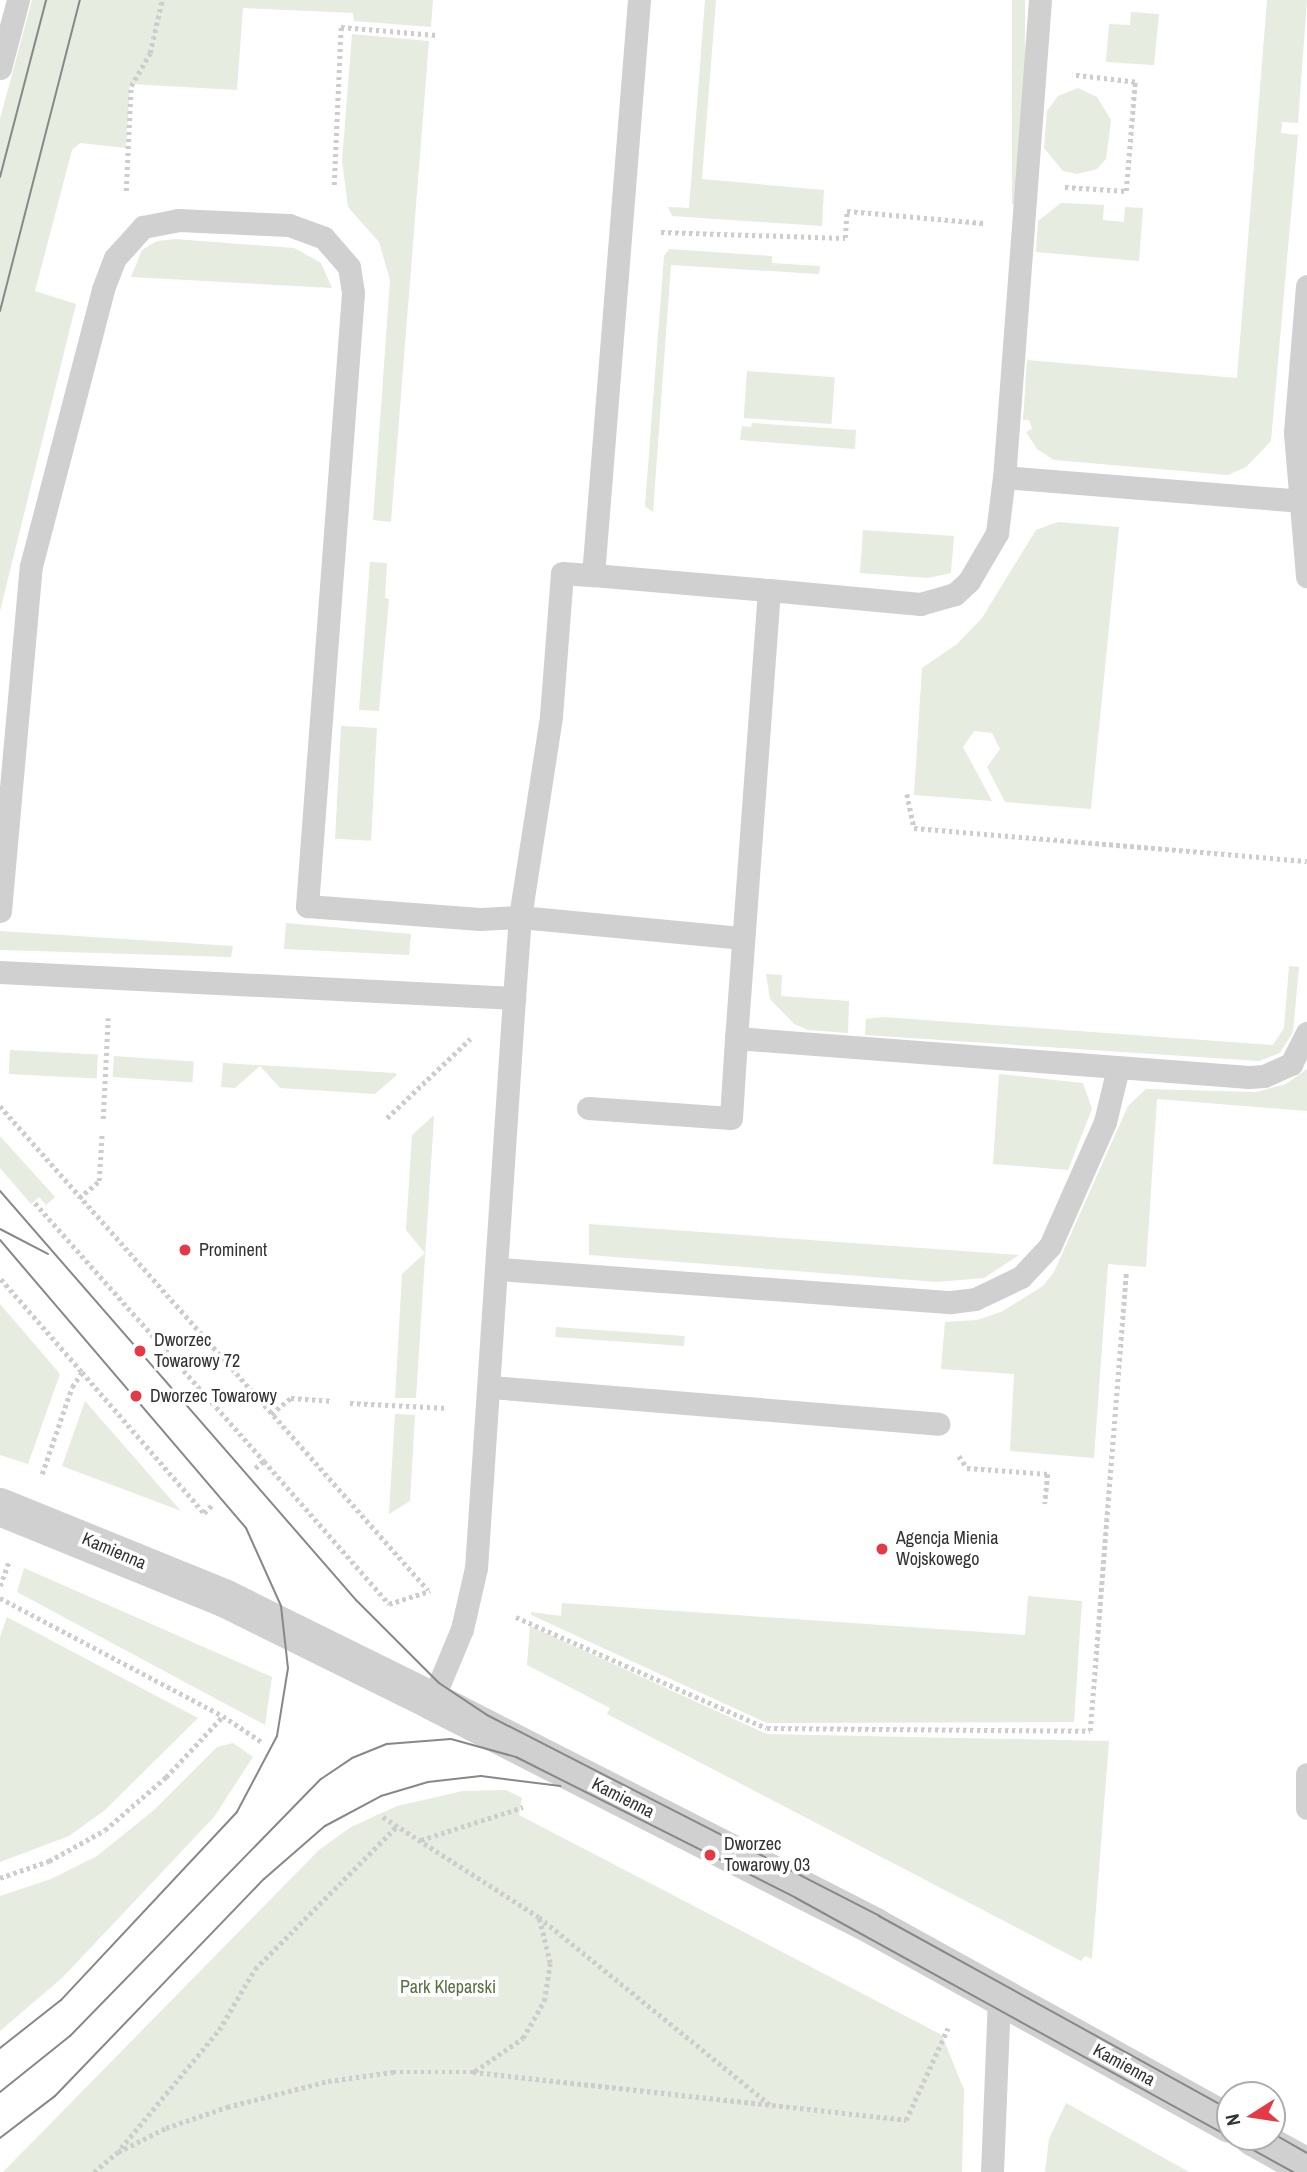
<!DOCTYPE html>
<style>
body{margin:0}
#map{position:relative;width:1307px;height:2172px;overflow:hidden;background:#fff;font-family:"Archivo Narrow",sans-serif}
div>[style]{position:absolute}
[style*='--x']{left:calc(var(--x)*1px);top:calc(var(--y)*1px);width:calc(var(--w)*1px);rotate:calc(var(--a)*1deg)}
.green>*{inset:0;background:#e6ecdf;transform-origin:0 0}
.path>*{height:4.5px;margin-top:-2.25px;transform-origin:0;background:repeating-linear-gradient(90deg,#cdcdcd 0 3.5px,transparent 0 7px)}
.lane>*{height:23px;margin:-11.5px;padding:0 11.5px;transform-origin:11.5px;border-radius:11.5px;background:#d0d0d0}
.street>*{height:38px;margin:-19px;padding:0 19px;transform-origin:19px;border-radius:19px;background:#d0d0d0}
.tram>*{height:2px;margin:-1px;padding:0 1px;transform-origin:1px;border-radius:1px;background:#888}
.dots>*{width:19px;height:19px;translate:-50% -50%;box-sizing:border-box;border:4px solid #fff;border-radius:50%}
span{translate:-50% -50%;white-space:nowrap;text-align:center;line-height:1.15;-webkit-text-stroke:7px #fff;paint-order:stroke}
.poi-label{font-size:18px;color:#333}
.left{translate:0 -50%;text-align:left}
.street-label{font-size:18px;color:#333}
.park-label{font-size:18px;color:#56703f}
.north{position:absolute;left:1216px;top:2081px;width:70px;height:70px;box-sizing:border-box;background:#fff;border:2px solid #adadad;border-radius:50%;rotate:258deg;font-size:19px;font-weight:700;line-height:28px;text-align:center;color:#333}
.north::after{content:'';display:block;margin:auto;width:24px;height:32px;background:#e63946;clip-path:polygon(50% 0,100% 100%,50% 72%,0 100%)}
</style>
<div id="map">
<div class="green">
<i style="clip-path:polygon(32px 0,433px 0,431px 27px,354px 21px,353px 13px,243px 8px,237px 90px,130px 84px,126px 148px,80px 143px,72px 150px,35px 291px,76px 304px,0 611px,0 119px)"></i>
<i style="clip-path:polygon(705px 0,716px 0,702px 179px,824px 190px,822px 226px,672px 216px,668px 207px,689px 208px)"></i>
<i style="left:1012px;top:0;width:13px;height:204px"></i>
<i style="clip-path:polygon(1267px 0,1307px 0,1298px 123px,1282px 122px,1281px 133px,1298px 135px,1271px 441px,1246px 467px,1228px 475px,1054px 460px,1037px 449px,1026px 432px,1032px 429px,1029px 420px,1023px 420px,1027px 360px,1237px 378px)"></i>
<i style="clip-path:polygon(1131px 12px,1159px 14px,1154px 65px,1106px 62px,1109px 24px,1130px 25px)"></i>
<i style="clip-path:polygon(352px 34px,429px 41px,391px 522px,373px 520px,390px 280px,379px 242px,348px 207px,342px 161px)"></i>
<i style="clip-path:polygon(1078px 88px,1097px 97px,1111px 120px,1106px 159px,1097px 169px,1077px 174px,1063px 171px,1044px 148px,1047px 111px,1058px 96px)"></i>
<i style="clip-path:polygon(1061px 203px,1104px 205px,1103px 220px,1124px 222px,1125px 207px,1143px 208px,1139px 261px,1036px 252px,1038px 221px)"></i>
<i style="clip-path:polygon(175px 239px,294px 248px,321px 263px,332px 288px,131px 277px,142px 250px,157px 241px)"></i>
<i style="clip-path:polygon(669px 249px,772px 256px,772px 263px,820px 266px,819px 274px,671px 265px,653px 512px,645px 506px,664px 256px)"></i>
<i style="left:747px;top:371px;width:88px;height:47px;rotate:4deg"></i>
<i style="clip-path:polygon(752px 423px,856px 430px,855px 449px,740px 440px,742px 426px,751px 427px)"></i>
<i style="clip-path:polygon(1058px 522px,1119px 527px,1091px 809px,1005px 802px,987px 767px,1000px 749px,992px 733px,974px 731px,963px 747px,992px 801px,914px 795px,922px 668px,957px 644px,982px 618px,1036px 530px)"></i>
<i style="clip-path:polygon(863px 530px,954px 536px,951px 573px,928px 578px,860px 573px)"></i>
<i style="clip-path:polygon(370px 562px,387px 563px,385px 598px,389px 599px,379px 711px,359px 710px)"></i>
<i style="left:341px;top:726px;width:36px;height:113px;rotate:3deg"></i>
<i style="clip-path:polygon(286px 923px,411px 934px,409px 955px,284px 949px)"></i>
<i style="clip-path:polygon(0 931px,233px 946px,231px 957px,0 950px)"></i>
<i style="clip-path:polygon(1289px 966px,1299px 967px,1293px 1032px,1280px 1053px,1259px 1061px,865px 1035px,866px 1019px,883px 1017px,1273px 1045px,1284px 1028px)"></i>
<i style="clip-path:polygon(766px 974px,782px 975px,781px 996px,849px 1001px,848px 1033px,808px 1030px,794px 1024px,770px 999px)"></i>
<i style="left:10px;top:1050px;width:88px;height:24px;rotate:3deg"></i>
<i style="left:114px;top:1056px;width:80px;height:21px;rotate:4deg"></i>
<i style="clip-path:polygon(223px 1063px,395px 1073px,397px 1075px,375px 1094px,280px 1088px,260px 1066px,235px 1088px,221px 1087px)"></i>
<i style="clip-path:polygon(1307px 1069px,1307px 1111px,1157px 1099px,1146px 1267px,1108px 1264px,1094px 1458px,1010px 1451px,1014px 1374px,941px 1369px,945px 1322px,977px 1320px,1001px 1312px,1043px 1286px,1054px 1272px,1128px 1106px,1146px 1089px,1256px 1092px,1286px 1084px)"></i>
<i style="clip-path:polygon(999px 1074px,1083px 1083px,1092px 1109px,1068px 1170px,993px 1164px)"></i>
<i style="clip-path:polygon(433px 1116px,434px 1117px,416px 1398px,395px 1398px,402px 1274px,425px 1253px,406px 1230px,412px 1135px)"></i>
<i style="clip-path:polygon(0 1136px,55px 1197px,46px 1205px,39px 1197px,31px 1204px,0 1168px)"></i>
<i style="clip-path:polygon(589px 1224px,1019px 1255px,984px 1278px,937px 1282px,589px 1255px)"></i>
<i style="clip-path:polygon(0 1304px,60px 1374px,28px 1464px,0 1455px)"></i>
<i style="left:556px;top:1327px;width:129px;height:10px;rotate:4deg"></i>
<i style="clip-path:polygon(85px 1401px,181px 1511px,62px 1466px)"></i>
<i style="clip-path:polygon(395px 1414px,415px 1415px,410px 1501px,389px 1514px)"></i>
<i style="clip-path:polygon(24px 1568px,272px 1677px,265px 1725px,17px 1592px)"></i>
<i style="clip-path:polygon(1028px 1596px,1082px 1601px,1074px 1722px,767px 1723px,531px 1615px,531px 1612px,561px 1616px,562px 1603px,1025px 1635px)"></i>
<i style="clip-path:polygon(7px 1617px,198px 1718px,105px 1810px,69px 1836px,0 1862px,0 1637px)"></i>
<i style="clip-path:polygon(530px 1626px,767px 1734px,1109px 1741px,1092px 1959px,1085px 1956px,1081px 1961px,607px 1714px,610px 1708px,527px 1665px)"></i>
<i style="clip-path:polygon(233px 1743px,253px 1757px,214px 1817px,63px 1977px,0 2031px,0 1896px,51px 1879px,97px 1856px,154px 1810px,217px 1747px)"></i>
<i style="clip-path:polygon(506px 1790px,522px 1798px,519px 1815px,942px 2035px,964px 2090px,962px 2172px,3px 2172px,319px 1850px,351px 1827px,397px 1806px,463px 1791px)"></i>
<i style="clip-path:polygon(1066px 2103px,1189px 2172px,1045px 2172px,1049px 2139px)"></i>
</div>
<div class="path">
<i style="--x:334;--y:185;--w:158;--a:-87.5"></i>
<i style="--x:341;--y:27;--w:95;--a:4.8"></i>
<i style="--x:1065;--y:187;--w:61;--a:3.8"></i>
<i style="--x:1126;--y:191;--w:109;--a:-85.3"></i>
<i style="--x:1135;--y:82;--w:63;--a:-173.7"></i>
<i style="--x:126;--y:191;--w:105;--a:-87.3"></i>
<i style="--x:131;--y:86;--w:38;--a:-60"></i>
<i style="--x:150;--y:53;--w:54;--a:-77.2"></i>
<i style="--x:661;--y:232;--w:184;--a:1.9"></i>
<i style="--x:845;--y:238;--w:27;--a:-86"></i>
<i style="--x:847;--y:211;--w:137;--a:5"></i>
<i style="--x:907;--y:794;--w:35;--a:78"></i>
<i style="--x:914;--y:828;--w:394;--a:4.8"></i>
<i style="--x:0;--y:1106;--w:646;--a:48.51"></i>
<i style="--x:387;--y:1118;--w:115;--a:-43.6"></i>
<i style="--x:103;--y:1119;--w:101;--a:-87.2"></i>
<i style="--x:79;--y:1198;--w:26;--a:-40"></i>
<i style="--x:99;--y:1181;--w:49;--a:-86.5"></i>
<i style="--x:35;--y:1203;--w:345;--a:48.4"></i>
<i style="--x:1;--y:1279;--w:123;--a:48.9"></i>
<i style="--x:350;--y:1403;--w:97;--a:3"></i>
<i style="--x:271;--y:1414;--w:26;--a:-39"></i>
<i style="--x:291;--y:1398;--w:42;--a:4.1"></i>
<i style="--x:959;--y:1456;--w:14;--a:56"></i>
<i style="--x:967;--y:1468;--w:81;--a:4.2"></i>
<i style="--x:1048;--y:1474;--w:30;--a:96"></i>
<i style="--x:255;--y:1468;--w:11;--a:-38"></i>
<i style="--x:264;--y:1461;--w:190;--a:48.8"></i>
<i style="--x:389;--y:1604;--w:43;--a:-17.6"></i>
<i style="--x:42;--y:1474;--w:92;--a:-71"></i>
<i style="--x:72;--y:1387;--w:18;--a:-56"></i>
<i style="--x:82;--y:1372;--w:186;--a:49.1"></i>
<i style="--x:204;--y:1513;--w:13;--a:-45"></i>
<i style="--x:0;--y:1586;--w:27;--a:-70"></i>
<i style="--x:0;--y:1598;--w:252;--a:27.9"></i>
<i style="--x:223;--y:1716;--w:47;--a:33.7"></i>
<i style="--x:516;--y:1617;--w:274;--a:23.9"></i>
<i style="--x:767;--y:1728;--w:323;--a:0.5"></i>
<i style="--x:1090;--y:1731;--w:460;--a:-85.5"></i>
<i style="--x:383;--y:1817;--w:185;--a:32.7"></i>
<i style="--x:539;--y:1917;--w:301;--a:39.1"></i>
<i style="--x:421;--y:1840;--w:107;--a:-17.9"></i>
<i style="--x:0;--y:1878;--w:52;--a:-19.1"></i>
<i style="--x:49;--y:1861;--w:64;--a:-29"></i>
<i style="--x:105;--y:1830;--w:81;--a:-41"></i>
<i style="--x:166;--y:1777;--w:83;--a:-46.9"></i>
<i style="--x:475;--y:2071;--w:58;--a:-34.5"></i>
<i style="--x:523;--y:2038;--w:43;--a:-60.4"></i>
<i style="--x:544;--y:2001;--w:38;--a:-81"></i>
<i style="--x:550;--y:1963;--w:46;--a:-103.7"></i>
<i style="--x:121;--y:2148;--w:153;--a:-50.3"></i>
<i style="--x:219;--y:2030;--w:71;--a:-59.5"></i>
<i style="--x:255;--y:1969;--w:203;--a:-45.2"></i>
<i style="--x:94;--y:2172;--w:31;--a:-40"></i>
<i style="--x:118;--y:2152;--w:54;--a:-26.6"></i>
<i style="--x:166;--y:2128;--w:65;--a:-19"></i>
<i style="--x:227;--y:2107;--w:104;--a:-14.4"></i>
<i style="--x:328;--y:2081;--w:66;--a:-7.9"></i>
<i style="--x:393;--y:2072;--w:80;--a:0"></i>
<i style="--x:473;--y:2072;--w:436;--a:6.3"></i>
<i style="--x:906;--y:2120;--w:101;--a:-65.5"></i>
</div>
<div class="lane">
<i style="--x:639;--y:0;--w:577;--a:94.57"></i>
<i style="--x:593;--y:575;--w:177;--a:4.9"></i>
<i style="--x:769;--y:590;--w:449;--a:94.2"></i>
<i style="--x:736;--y:1038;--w:514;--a:4.35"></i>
<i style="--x:1249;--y:1077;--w:15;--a:-4"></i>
<i style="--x:1264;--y:1076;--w:30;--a:-24"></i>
<i style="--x:1291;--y:1064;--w:35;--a:-63"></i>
<i style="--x:1040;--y:0;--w:478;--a:94.3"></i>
<i style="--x:1004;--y:477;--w:300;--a:4.6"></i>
<i style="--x:0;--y:68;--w:70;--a:-75.2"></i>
<i style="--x:1307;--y:286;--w:147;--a:94.7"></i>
<i style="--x:1295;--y:433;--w:144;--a:85.2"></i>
<i style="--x:769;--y:590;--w:152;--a:5.3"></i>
<i style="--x:920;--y:604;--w:36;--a:-16"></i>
<i style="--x:955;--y:594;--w:19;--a:-43"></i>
<i style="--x:969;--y:581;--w:56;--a:-59.7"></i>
<i style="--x:997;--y:533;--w:56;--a:-82.9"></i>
<i style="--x:0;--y:911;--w:346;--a:-84.9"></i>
<i style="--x:31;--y:566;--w:286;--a:-75.4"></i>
<i style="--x:103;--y:289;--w:33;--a:-69"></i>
<i style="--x:115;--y:258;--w:42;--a:-47.9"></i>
<i style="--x:143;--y:227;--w:36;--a:-11"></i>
<i style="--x:178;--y:220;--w:111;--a:2.6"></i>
<i style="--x:289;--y:225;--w:37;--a:20"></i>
<i style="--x:324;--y:238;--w:38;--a:49"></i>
<i style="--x:349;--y:267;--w:26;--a:81"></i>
<i style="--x:353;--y:293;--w:615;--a:94.29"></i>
<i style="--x:307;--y:906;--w:173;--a:4.3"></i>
<i style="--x:480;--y:919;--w:40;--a:-2.9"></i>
<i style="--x:520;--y:917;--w:203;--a:-81.2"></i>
<i style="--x:551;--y:716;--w:143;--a:-85.6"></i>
<i style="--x:562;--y:573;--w:31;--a:4"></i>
<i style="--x:0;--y:972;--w:515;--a:2.9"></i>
<i style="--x:514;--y:998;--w:571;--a:93.81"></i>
<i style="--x:476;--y:1568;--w:63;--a:102.9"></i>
<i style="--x:462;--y:1629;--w:78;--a:112.6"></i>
<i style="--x:514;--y:998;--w:81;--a:-85.8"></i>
<i style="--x:520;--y:917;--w:224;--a:5.4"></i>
<i style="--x:588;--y:1108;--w:143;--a:4"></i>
<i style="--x:731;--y:1118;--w:80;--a:-86.4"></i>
<i style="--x:499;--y:1269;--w:453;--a:4.2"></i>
<i style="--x:951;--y:1302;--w:24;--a:-7"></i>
<i style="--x:975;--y:1299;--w:51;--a:-25.6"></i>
<i style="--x:1021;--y:1277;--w:42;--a:-46.9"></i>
<i style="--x:1050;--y:1246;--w:136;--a:-66.1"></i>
<i style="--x:1105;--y:1122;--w:56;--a:-76.5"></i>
<i style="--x:491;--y:1387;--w:449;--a:4.7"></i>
<i style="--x:1307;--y:1774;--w:34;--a:90"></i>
<i style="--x:992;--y:2172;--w:176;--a:-87.7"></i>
</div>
<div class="street">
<i style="--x:0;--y:1507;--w:242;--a:22.1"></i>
<i style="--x:224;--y:1598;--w:232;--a:26.3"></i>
<i style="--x:432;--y:1701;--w:497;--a:27"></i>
<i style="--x:875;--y:1927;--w:406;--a:29"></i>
<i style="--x:1253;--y:2137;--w:62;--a:29.1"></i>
</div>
<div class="tram">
<i style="--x:0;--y:177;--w:183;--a:-75.4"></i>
<i style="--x:0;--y:311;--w:321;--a:-75.6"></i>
<i style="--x:0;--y:1191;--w:542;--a:48.96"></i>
<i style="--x:356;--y:1600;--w:117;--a:45"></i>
<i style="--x:439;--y:1683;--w:58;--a:33.7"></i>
<i style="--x:487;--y:1715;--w:441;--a:27.1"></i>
<i style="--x:879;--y:1916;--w:401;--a:28.9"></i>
<i style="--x:0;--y:1229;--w:54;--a:27.5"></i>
<i style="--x:0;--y:1240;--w:379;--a:49.5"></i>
<i style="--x:246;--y:1528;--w:85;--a:65.8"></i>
<i style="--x:281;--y:1606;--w:62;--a:83.6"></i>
<i style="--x:288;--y:1668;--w:69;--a:99.2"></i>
<i style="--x:277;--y:1736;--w:86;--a:117.8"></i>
<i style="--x:237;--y:1812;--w:258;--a:133.1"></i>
<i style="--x:61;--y:2000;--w:78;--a:141.8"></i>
<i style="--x:0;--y:2092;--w:90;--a:-38.7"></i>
<i style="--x:70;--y:2036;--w:359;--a:-45.7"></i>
<i style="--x:321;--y:1779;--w:37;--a:-34"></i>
<i style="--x:352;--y:1758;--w:38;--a:-22"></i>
<i style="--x:387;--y:1744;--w:64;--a:-4.5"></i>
<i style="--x:451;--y:1739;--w:67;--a:15.5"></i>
<i style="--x:516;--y:1757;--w:313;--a:26.7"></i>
<i style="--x:796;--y:1898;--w:568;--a:28.87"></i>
<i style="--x:1272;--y:2133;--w:40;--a:29.7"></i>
<i style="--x:0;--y:2138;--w:69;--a:-37.4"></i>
<i style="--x:55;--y:2096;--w:301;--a:-46.1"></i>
<i style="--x:264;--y:1879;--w:81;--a:-41"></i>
<i style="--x:325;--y:1826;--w:64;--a:-28.2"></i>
<i style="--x:381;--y:1796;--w:49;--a:-16.6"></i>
<i style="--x:428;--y:1782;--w:53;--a:-6.5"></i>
<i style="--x:481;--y:1776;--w:80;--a:7.2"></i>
</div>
<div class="dots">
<i style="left:185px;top:1250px;background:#e63946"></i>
<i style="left:140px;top:1351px;background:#e63946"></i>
<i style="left:136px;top:1396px;background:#e63946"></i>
<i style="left:882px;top:1549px;background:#e63946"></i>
<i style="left:710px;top:1855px;background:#e63946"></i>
</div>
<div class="poi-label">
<span class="left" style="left:199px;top:1250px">Prominent</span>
<span class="left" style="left:154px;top:1351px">Dworzec<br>Towarowy 72</span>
<span class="left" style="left:150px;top:1396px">Dworzec Towarowy</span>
<span class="left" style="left:896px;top:1549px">Agencja Mienia<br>Wojskowego</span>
<span class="left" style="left:724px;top:1855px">Dworzec<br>Towarowy 03</span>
</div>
<div class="street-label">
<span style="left:114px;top:1551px;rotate:23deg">Kamienna</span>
<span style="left:623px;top:1798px;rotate:27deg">Kamienna</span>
<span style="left:1124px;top:2065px;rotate:29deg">Kamienna</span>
</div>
<div class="park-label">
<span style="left:448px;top:1987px">Park Kleparski</span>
</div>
<div class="north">N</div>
</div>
